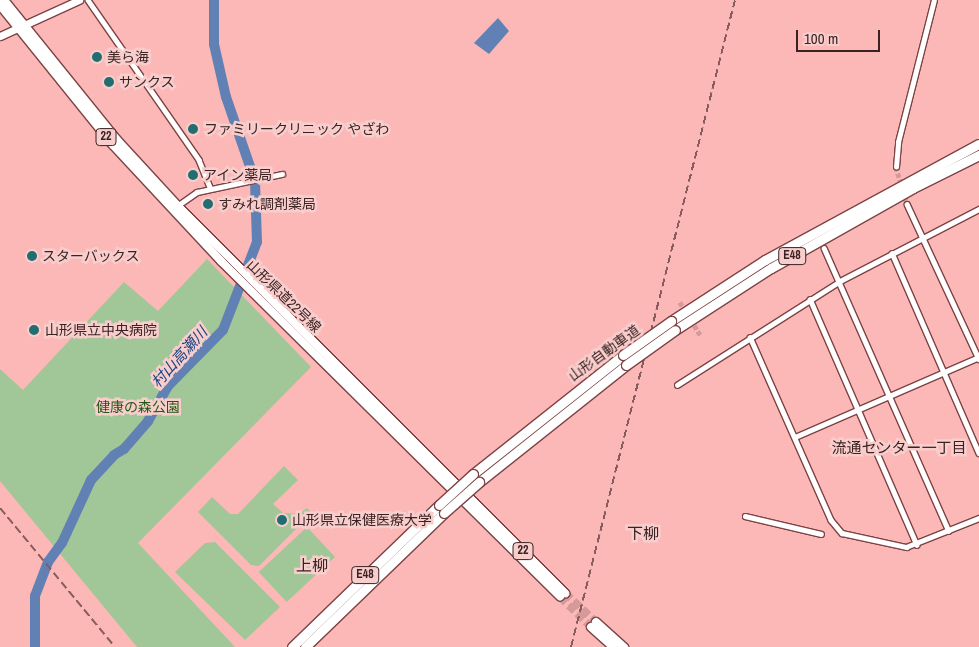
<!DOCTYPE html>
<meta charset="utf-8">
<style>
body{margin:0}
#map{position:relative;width:979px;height:647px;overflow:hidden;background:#fcb8b7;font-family:"Archivo Narrow","Noto Sans JP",sans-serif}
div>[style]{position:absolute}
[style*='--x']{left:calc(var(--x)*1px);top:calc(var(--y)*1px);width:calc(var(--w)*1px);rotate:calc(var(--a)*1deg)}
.green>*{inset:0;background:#a1c698;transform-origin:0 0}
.water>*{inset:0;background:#6181b5}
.river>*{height:10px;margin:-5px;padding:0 5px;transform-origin:5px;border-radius:5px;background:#6181b5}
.minor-tunnel>*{height:4.5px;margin-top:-2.25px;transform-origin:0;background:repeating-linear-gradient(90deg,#d59a99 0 4.5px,transparent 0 6.5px)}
.primary-tunnel>*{height:8px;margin-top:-4px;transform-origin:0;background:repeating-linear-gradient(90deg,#d59a99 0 8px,transparent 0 12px)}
.roads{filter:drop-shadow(1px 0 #7d4344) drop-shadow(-1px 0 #7d4344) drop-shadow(0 1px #7d4344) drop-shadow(0 -1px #7d4344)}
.minor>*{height:4.5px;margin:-2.25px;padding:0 2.25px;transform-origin:2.25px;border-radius:2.25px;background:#fff}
.secondary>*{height:7px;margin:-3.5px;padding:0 3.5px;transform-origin:3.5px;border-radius:3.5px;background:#fff}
.primary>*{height:8px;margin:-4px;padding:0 4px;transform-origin:4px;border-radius:4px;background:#fff}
.motorway>*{height:9px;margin:-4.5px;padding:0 4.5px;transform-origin:4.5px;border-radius:4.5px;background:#fff}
.rail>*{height:2px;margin-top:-1px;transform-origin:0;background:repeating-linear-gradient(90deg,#875c5c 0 8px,transparent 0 12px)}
.bridges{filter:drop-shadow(1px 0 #7d4344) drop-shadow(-1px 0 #7d4344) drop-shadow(0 1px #7d4344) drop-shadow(0 -1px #7d4344)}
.motorway-bridge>*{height:9px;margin:-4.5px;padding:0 4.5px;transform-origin:4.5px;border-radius:4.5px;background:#fff}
.dots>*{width:14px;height:14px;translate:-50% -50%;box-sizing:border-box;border:2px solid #f8cecd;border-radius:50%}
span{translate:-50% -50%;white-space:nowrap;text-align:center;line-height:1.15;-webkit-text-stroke:5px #f8cecd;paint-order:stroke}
.shield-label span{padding:1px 4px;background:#f8cecd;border:1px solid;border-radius:4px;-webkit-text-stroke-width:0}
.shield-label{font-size:12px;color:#3b2121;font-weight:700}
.poi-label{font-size:14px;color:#3b2121}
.left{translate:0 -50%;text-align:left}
.street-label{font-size:14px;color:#3b2121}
.park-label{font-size:14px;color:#215911}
.water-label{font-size:15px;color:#194181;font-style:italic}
.neighbourhood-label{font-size:15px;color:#3b2121}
.quarter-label{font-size:16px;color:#3b2121}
.scale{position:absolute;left:796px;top:30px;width:84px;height:22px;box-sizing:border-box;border:2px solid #3b2121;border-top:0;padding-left:6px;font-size:15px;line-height:18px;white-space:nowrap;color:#3b2121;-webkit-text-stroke:4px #f8cecd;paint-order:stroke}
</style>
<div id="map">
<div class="green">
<i style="clip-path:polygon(207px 259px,311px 367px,138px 543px,235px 647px,137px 647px,0 481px,0 369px,23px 390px,124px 282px,158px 311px)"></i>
<i style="clip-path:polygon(284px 466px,298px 480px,273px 504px,283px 513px,299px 514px,307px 508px,312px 513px,259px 566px,251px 565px,198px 512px,212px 497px,230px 514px,238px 514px)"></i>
<i style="left:307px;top:527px;width:41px;height:66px;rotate:47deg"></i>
<i style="clip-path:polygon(215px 542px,280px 607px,245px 640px,175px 572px,205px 543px)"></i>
</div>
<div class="water">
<i style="clip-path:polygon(498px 18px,509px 31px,489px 54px,474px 43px)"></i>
</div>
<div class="river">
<i style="--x:35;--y:647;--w:51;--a:-90"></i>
<i style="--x:35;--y:596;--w:36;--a:-69"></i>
<i style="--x:48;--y:562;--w:24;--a:-54"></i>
<i style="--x:62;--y:543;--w:69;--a:-65.3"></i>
<i style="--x:91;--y:480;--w:34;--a:-47"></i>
<i style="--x:114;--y:455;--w:12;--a:-31"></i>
<i style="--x:124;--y:449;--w:37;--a:-49"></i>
<i style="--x:148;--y:421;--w:40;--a:-60.3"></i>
<i style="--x:168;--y:386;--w:78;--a:-45.5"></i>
<i style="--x:223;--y:330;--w:94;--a:-68.9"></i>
<i style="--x:257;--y:242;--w:61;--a:-91.9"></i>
<i style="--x:255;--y:181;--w:89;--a:-109"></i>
<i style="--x:226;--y:97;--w:54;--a:-102.8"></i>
<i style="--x:214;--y:44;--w:44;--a:-90"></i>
</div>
<div class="minor-tunnel">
<i style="--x:896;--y:167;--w:39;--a:73"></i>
<i style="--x:680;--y:302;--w:12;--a:59"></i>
<i style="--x:691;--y:320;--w:19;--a:58"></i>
</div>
<div class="primary-tunnel">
<i style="--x:565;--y:593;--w:42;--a:43.1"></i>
<i style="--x:560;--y:597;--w:43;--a:44.1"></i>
</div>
<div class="roads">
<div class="minor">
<i style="--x:88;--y:0;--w:195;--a:55.2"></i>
<i style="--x:199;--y:160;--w:31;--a:68"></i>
<i style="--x:896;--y:167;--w:25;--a:-85"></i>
<i style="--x:898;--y:142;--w:146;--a:-75.8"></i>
<i style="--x:907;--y:204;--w:171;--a:65.1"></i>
<i style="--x:177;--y:206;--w:24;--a:-35"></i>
<i style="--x:197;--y:192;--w:87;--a:-12"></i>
<i style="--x:824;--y:248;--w:309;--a:66.2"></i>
<i style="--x:892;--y:253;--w:218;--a:66.5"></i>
<i style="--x:810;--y:299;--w:268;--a:66.5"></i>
<i style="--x:750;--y:337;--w:200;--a:66.1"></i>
<i style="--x:831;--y:520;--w:17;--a:50"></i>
<i style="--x:842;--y:533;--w:66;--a:12.3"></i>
<i style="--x:906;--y:547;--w:79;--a:-21.7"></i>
<i style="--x:677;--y:385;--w:193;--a:-32.5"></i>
<i style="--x:840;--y:281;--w:157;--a:-27.4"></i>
<i style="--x:795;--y:437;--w:201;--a:-23.5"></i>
<i style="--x:745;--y:516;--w:78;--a:13.3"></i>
</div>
<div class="secondary">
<i style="--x:0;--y:36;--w:87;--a:-24.5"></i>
</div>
<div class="primary">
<i style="--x:4;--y:0;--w:180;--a:51.1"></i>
<i style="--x:117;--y:140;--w:88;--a:47.3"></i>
<i style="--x:177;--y:205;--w:549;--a:45"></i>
<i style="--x:0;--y:5;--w:179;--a:51.1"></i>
<i style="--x:112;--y:144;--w:160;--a:47"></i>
<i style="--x:221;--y:261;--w:477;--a:44.7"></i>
<i style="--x:596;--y:622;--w:38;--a:42"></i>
<i style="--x:591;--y:627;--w:30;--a:42"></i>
</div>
<div class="motorway">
<i style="--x:671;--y:321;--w:112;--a:-33"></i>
<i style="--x:765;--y:260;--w:243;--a:-28.5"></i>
<i style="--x:675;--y:330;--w:114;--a:-32.9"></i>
<i style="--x:771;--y:268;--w:163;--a:-29.4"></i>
<i style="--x:913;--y:188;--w:74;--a:-26.6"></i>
<i style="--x:473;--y:474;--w:191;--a:-38.4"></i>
<i style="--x:479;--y:482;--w:188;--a:-38.5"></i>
<i style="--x:292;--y:647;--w:204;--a:-44"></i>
<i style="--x:305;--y:647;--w:193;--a:-44"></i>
</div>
</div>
<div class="rail">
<i style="--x:0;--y:508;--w:180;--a:50.4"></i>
<i style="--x:571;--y:647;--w:667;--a:-75.78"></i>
</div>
<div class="bridges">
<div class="motorway-bridge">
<i style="--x:623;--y:355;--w:59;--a:-35.3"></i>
<i style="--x:626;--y:365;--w:60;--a:-35.5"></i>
<i style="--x:439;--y:505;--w:46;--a:-42.4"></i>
<i style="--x:444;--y:513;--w:47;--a:-41.5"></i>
</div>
</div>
<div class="dots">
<i style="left:97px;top:57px;background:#216d70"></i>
<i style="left:109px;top:82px;background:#216d70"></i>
<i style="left:193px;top:129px;background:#216d70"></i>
<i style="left:193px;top:175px;background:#216d70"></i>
<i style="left:208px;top:204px;background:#216d70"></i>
<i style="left:32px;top:256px;background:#216d70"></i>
<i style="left:34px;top:330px;background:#216d70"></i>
<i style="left:282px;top:520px;background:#216d70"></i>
</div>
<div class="shield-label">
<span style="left:106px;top:137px">22</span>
<span style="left:792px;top:256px">E48</span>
<span style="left:523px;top:551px">22</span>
<span style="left:365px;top:575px">E48</span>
</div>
<div class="poi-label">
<span class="left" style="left:107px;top:57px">美ら海</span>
<span class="left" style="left:119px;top:82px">サンクス</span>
<span class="left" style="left:204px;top:129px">ファミリークリニック やざわ</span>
<span class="left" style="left:203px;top:175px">アイン薬局</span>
<span class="left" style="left:218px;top:204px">すみれ調剤薬局</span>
<span class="left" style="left:42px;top:256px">スターバックス</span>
<span class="left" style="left:45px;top:330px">山形県立中央病院</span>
<span class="left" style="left:292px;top:520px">山形県立保健医療大学</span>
</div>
<div class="street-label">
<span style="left:284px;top:296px;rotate:44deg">山形県道22号線</span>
<span style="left:604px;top:353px;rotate:-36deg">山形自動車道</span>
</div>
<div class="park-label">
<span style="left:138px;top:407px">健康の森公園</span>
</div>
<div class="water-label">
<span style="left:179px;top:357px;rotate:-48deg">村山高瀬川</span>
</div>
<div class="neighbourhood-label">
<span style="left:899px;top:448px">流通センター一丁目</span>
</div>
<div class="quarter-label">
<span style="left:643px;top:533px">下柳</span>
<span style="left:312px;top:565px">上柳</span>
</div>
<div class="scale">100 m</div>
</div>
